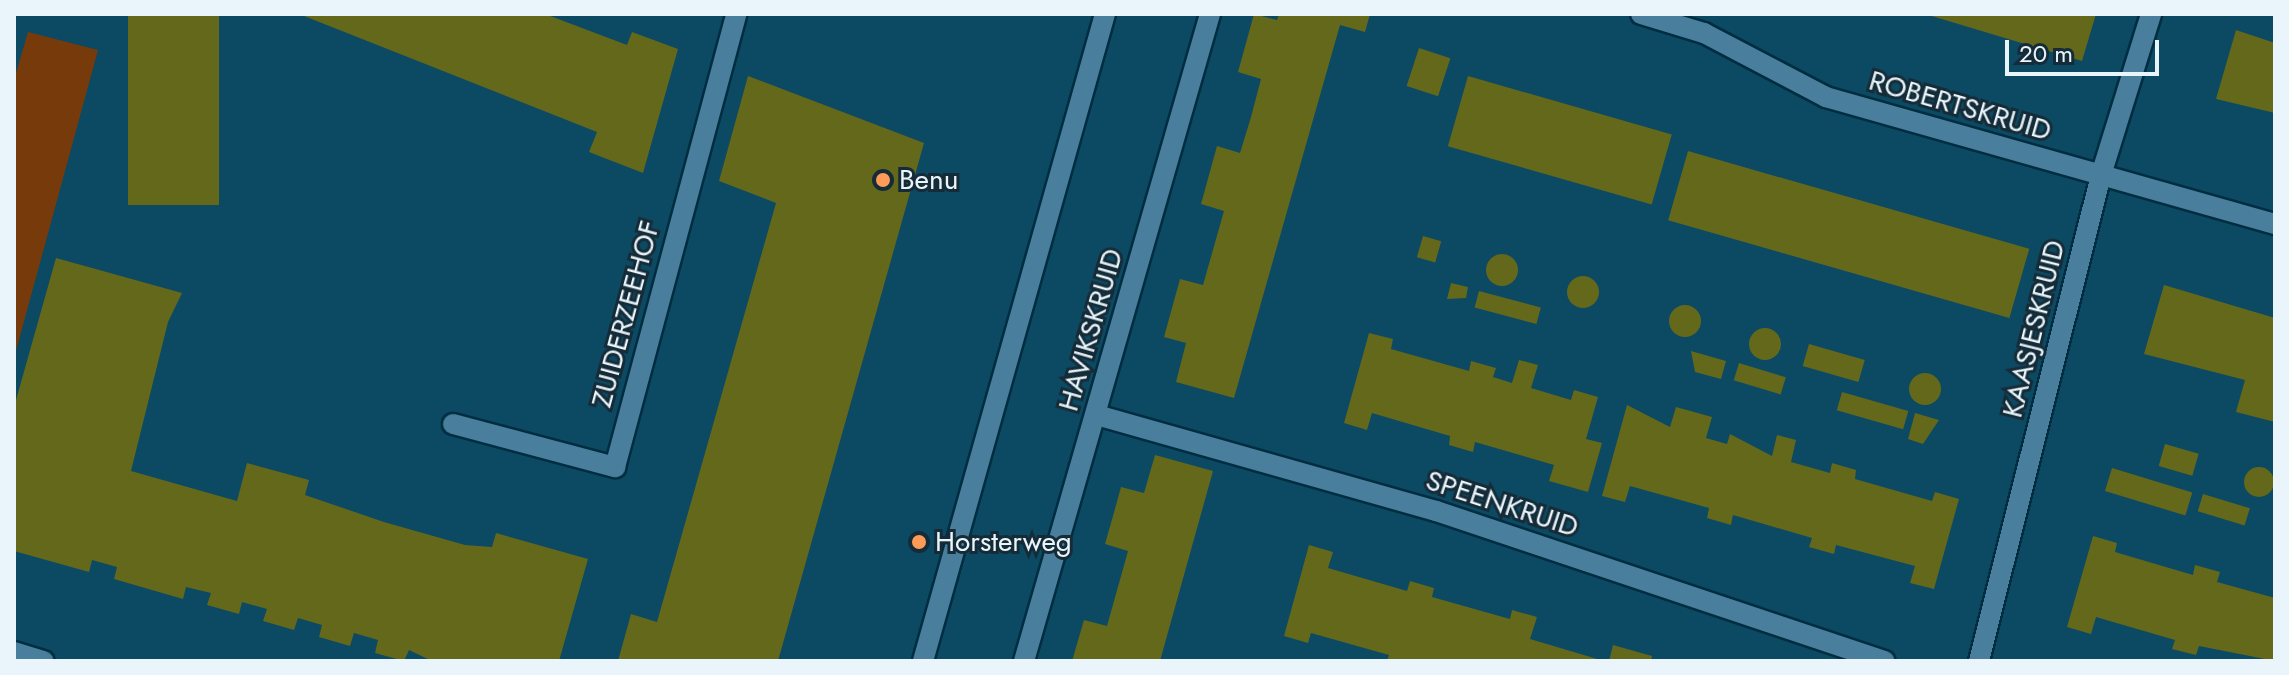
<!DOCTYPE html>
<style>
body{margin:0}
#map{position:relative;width:2289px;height:675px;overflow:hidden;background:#0c4963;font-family:Jost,sans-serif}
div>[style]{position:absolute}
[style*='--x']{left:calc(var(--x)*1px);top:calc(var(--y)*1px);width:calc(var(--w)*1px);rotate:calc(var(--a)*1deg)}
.green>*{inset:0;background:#773b0b}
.building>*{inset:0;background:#64681b;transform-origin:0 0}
.round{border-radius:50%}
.roads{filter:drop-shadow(2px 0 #002d41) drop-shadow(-2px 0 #002d41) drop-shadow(0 2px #002d41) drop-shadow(0 -2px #002d41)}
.lane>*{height:20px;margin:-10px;padding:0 10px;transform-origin:10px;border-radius:10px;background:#497f9c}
.street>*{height:20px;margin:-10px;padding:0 10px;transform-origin:10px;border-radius:10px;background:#497f9c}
.secondary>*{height:20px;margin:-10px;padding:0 10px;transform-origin:10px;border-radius:10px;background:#497f9c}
.dots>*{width:22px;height:22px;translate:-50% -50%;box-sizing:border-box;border:4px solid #152c38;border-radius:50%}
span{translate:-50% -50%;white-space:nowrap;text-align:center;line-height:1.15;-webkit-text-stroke:6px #152c38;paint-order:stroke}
.street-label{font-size:28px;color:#e9f5fb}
.poi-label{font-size:28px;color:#e9f5fb}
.left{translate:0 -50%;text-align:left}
.frame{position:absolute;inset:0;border:16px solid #e9f5fb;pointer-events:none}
.scale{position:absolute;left:2005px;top:40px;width:154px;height:36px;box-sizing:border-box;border:4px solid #e9f5fb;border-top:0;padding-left:10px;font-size:24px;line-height:28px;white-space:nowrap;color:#e9f5fb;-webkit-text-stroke:6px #152c38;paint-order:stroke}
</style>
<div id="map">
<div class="green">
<i style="clip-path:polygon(28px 32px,98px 50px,14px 358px,14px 80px)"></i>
</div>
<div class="building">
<i style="left:128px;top:14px;width:91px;height:191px"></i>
<i style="clip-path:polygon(299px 14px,545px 14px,627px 45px,632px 32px,678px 49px,643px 173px,589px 152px,597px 132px)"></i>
<i style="clip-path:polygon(1254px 14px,1277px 20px,1279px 14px,1370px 14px,1365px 32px,1340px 25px,1234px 398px,1176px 382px,1186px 343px,1164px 337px,1180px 279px,1203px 285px,1224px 211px,1201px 204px,1217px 146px,1240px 153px,1251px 117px,1261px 79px,1238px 72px)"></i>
<i style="clip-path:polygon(1925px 14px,2096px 14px,2082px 61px)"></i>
<i style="clip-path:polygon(2236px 30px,2275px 43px,2275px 113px,2216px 99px)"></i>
<i style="left:1419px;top:48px;width:33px;height:40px;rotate:18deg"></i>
<i style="clip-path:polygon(748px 76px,924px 143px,778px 661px,618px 661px,631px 614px,657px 622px,776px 203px,719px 181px)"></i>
<i style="left:1468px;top:76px;width:212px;height:73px;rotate:16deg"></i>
<i style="left:1688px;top:151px;width:355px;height:72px;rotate:16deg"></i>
<i style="left:1423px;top:236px;width:19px;height:22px;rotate:16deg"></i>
<i class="round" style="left:1486px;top:254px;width:32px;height:32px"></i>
<i style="clip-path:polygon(56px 258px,182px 293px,168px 322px,131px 471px,237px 501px,247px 463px,309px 480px,305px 495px,384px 522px,465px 545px,492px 547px,496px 533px,588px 559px,559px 661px,432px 661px,409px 650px,404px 661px,375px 653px,378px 640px,354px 633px,350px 646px,319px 637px,322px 625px,298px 618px,294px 630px,263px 621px,267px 609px,242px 602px,239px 614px,207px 605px,211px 593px,186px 587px,183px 599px,114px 579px,117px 567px,92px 560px,89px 572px,14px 551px,16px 400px)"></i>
<i class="round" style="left:1567px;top:276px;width:32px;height:32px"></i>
<i style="clip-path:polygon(1451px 283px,1468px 287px,1466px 298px,1447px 299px)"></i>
<i style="clip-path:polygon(2164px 285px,2275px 318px,2275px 422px,2236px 412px,2245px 380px,2144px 354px)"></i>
<i style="left:1479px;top:291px;width:64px;height:17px;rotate:15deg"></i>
<i class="round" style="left:1669px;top:305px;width:32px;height:32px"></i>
<i class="round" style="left:1749px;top:328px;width:32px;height:32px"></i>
<i style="clip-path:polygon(1369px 333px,1393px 339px,1391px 349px,1469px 371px,1471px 361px,1496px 368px,1493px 377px,1512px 383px,1519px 360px,1538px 365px,1531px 388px,1571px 400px,1574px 390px,1598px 397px,1586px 439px,1602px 443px,1588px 492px,1549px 481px,1554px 465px,1475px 442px,1473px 452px,1449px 445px,1450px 436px,1372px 413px,1367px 430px,1344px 423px)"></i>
<i style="left:1809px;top:344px;width:58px;height:23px;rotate:16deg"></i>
<i style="clip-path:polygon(1691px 351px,1726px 361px,1721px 379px,1695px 372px)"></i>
<i style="left:1739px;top:363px;width:49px;height:18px;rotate:17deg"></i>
<i class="round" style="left:1909px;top:373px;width:32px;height:32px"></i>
<i style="left:1842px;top:392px;width:69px;height:19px;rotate:16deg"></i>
<i style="clip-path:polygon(1627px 405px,1670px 427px,1676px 407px,1712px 417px,1706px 438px,1727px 444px,1730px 434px,1772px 456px,1777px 435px,1796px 440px,1791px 462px,1830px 473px,1832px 463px,1856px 470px,1855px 479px,1932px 501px,1935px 492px,1959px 499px,1934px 589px,1910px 583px,1915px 566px,1836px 545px,1834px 554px,1809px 547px,1812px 538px,1733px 515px,1731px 525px,1707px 518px,1709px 508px,1630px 486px,1625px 502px,1602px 496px)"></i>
<i style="clip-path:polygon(1915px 413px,1939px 420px,1923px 444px,1908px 439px)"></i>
<i style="left:2165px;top:444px;width:35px;height:23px;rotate:16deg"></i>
<i style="clip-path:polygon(1155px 455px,1213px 471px,1160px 661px,1072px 661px,1084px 620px,1107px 626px,1128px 551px,1105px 544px,1113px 516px,1121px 487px,1144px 493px)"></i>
<i class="round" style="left:2244px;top:467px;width:30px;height:30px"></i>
<i style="left:2112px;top:468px;width:84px;height:24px;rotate:17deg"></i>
<i style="left:2203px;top:494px;width:49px;height:18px;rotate:17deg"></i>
<i style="clip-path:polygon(2093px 536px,2117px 543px,2115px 552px,2193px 575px,2195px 565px,2220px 572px,2217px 582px,2275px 598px,2275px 661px,2199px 646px,2196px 655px,2172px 649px,2175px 640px,2096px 617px,2091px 634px,2067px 627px)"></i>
<i style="clip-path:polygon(1309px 545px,1333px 552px,1328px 568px,1407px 591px,1410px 581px,1434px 588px,1432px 597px,1510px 619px,1512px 610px,1537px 617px,1530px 639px,1604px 661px,1387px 661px,1389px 655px,1311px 633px,1308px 643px,1284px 636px)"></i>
<i style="clip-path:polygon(1613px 645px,1652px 656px,1651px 661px,1609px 661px)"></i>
</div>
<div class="roads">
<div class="lane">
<i style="--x:453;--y:424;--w:168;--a:14.9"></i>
<i style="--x:615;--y:467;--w:469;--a:-75"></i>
</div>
<div class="street">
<i style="--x:1641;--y:14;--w:66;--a:16.8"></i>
<i style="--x:1704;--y:33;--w:138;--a:27.7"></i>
<i style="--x:1826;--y:97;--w:467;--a:15.8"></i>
<i style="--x:1097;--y:415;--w:352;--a:15.8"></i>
<i style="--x:1436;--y:511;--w:473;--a:18.5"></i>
<i style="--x:14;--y:652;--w:31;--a:17"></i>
<i style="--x:1024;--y:661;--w:673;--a:-73.96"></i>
<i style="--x:1979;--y:661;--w:501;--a:-75.91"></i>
<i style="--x:2101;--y:175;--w:169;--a:-72.7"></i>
</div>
<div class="secondary">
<i style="--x:923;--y:661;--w:672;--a:-74.29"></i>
</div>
</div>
<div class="dots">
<i style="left:883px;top:180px;background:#fe9b59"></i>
<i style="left:919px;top:542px;background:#fe9b59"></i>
</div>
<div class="street-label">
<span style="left:1960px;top:106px;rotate:16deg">ROBERTSKRUID</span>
<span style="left:626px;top:314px;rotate:-75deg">ZUIDERZEEHOF</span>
<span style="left:2034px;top:329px;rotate:-76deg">KAASJESKRUID</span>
<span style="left:1091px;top:330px;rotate:-74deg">HAVIKSKRUID</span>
<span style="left:1502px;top:504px;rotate:18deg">SPEENKRUID</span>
</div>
<div class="poi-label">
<span class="left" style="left:899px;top:180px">Benu</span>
<span class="left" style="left:935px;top:542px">Horsterweg</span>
</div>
<div class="frame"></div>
<div class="scale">20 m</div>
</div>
